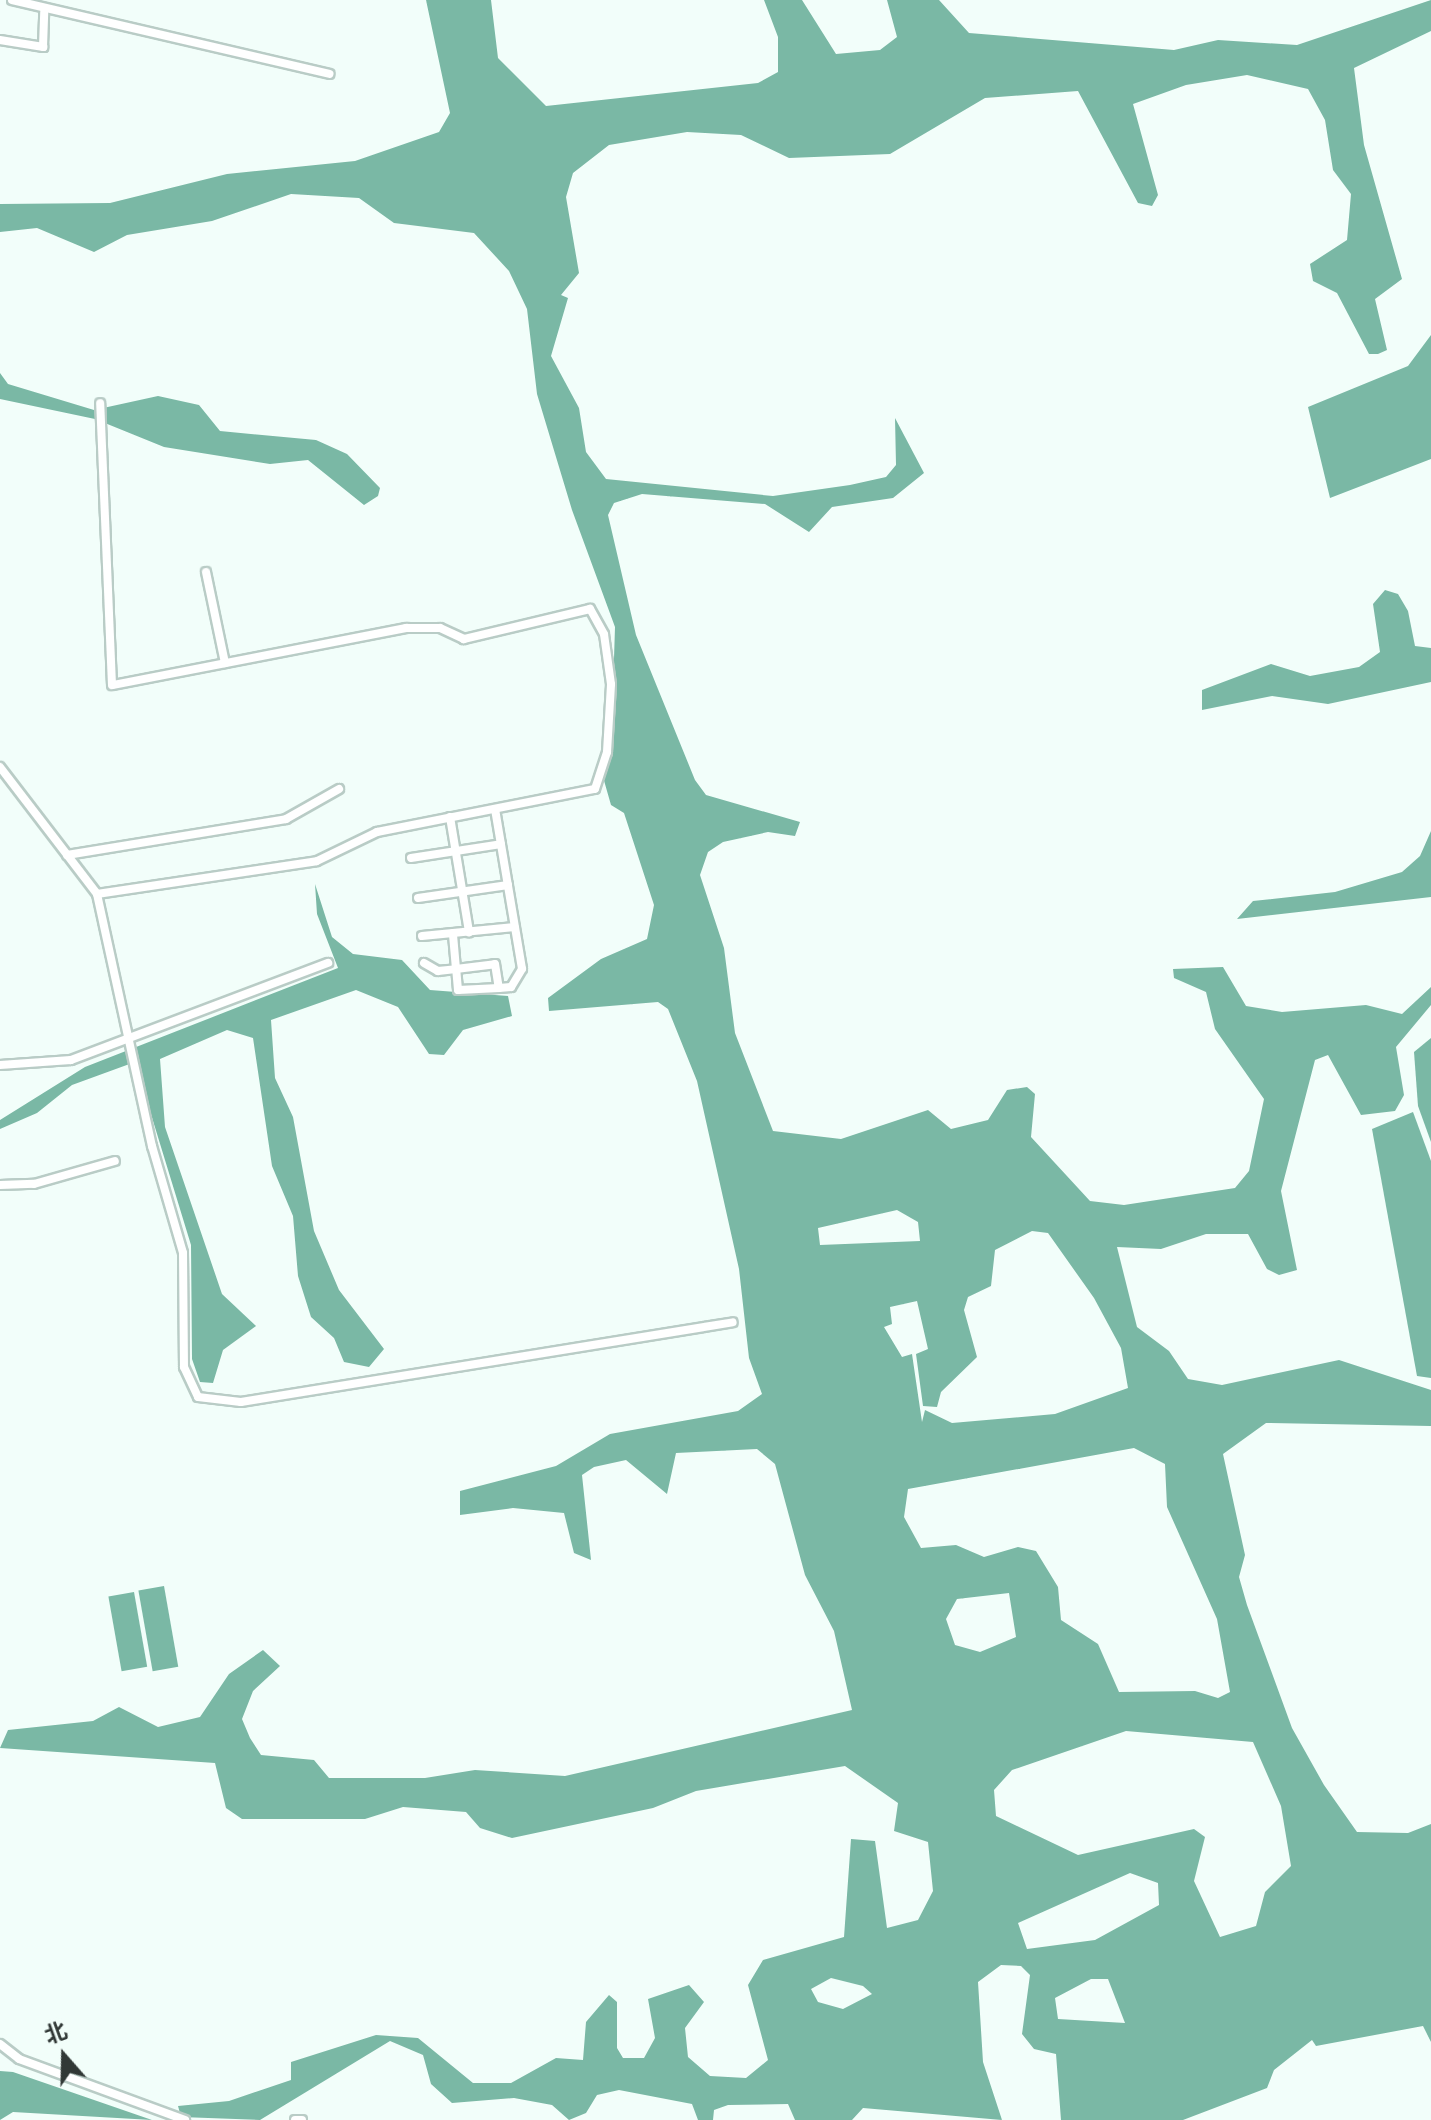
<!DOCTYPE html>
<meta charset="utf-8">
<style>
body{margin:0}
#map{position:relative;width:1431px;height:2120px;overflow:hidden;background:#f2fefa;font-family:"Zilla Slab","Noto Sans SC",serif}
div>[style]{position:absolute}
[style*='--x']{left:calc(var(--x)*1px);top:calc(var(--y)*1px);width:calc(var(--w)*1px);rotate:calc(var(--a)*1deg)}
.water>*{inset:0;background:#7ab8a5;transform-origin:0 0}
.roads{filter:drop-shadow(2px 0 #b9ccc6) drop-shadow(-2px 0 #b9ccc6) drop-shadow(0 2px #b9ccc6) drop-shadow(0 -2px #b9ccc6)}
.street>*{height:8px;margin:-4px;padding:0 4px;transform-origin:4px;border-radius:4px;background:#fff}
span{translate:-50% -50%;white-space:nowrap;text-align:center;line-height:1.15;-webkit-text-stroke:8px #f2fefa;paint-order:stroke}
.north{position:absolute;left:24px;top:2016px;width:80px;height:80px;-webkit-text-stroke:6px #f2fefa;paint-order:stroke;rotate:340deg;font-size:22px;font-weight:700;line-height:32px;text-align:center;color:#313836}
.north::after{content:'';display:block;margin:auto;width:28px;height:36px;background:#313836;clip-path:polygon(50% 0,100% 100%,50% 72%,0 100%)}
</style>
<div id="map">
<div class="water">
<i style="clip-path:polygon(evenodd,426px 0,491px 0,498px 58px,546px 106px,758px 83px,778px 72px,778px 37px,764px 0,802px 0,836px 54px,880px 50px,897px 37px,887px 0,939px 0,969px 33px,1174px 50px,1218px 40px,1297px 45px,1431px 0,1431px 31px,1354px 68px,1364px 145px,1402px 279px,1375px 299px,1387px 350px,1378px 354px,1369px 354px,1337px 293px,1313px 281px,1310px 264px,1347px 240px,1351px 194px,1333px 170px,1325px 120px,1308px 89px,1247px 75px,1186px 85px,1133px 104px,1158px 195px,1152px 206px,1138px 203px,1078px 91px,985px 98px,890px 154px,789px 158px,741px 135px,687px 132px,609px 145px,573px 173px,566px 197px,579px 273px,561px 295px,568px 298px,551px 356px,579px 408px,586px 452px,606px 479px,773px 496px,850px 485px,886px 477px,896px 465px,895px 418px,924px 473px,893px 498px,832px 507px,809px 532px,765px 504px,642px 494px,614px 503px,608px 515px,636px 635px,695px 780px,706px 795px,800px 822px,795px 836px,768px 832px,723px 842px,708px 852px,700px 875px,724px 948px,735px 1033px,773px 1131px,841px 1139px,928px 1110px,951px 1129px,988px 1120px,1007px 1090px,1027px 1087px,1035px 1094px,1031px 1137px,1090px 1201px,1124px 1205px,1235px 1188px,1249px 1171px,1264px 1099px,1215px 1029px,1206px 992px,1174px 978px,1173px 969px,1223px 967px,1246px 1006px,1282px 1012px,1366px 1005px,1402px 1014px,1431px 987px,1431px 1005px,1396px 1047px,1404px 1095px,1395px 1111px,1361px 1115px,1328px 1055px,1315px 1060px,1281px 1191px,1297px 1270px,1279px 1275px,1267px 1269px,1248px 1234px,1206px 1234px,1161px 1249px,1117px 1247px,1137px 1327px,1169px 1351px,1188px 1379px,1222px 1385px,1339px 1360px,1431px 1390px,1431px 1426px,1266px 1423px,1223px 1454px,1245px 1555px,1239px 1577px,1247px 1605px,1292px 1728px,1324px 1785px,1357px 1832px,1408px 1833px,1431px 1824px,1431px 2042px,1423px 2026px,1316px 2046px,1312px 2040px,1274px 2070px,1267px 2088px,1183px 2120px,1061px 2120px,1056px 2054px,1034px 2049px,1022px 2034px,1030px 1975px,1021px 1966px,1001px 1965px,978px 1982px,983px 2062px,1002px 2120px,863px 2108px,852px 2120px,795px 2120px,788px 2104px,728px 2105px,714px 2110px,713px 2120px,698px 2120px,692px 2104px,619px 2090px,597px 2095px,586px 2113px,569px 2120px,552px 2105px,514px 2098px,452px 2103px,431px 2084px,423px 2055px,390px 2041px,260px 2120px,181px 2117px,178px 2106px,229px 2101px,291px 2080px,291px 2062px,376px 2035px,418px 2038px,473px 2083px,511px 2083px,556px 2058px,583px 2060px,586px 2022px,609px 1995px,617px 2002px,617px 2048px,623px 2058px,644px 2058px,655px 2038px,648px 1999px,689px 1985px,704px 2002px,685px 2028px,688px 2057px,710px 2076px,746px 2078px,768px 2060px,748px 1985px,763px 1960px,844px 1937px,851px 1839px,875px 1841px,887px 1928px,918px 1920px,933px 1891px,928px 1842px,894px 1831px,898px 1803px,845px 1766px,696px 1791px,653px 1808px,512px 1838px,480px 1828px,466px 1812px,403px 1807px,365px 1819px,242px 1819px,226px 1808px,215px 1763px,0 1748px,8px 1730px,93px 1721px,119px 1707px,158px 1727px,200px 1717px,229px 1674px,263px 1650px,280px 1666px,253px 1691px,242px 1719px,250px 1738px,261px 1755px,314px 1760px,329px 1778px,425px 1778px,475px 1770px,565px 1776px,852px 1710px,834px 1631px,805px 1575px,775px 1464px,757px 1449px,676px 1453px,667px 1494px,626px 1460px,594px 1467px,582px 1475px,591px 1560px,574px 1553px,564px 1513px,513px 1508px,460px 1515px,460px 1491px,556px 1466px,610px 1434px,738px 1411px,762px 1394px,749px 1358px,739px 1269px,697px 1081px,668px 1009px,658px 1002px,549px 1011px,548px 998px,601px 959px,647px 939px,654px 905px,624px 813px,611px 805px,603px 777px,611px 753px,615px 627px,572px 510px,537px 394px,527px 309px,509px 271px,474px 233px,394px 223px,359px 198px,291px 194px,212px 221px,127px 235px,94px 252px,37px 228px,0 232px,0 204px,110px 203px,227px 174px,355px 161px,439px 132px,450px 113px,426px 0,897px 1210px,918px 1222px,920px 1241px,820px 1245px,818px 1228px,897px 1210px,426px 0,1032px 1231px,1048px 1233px,1094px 1298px,1121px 1348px,1128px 1388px,1055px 1414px,952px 1423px,925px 1410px,922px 1422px,912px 1354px,902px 1357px,884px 1327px,892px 1324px,890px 1307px,917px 1301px,928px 1349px,916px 1354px,923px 1406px,937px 1407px,941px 1392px,977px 1357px,964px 1310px,968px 1297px,991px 1286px,995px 1250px,1032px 1231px,426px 0,1134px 1448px,1165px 1464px,1167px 1507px,1217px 1619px,1230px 1692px,1218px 1698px,1195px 1691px,1119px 1692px,1098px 1644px,1061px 1620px,1058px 1587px,1036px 1551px,1018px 1547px,984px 1557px,956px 1545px,921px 1548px,904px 1517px,908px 1489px,1134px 1448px,426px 0,1009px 1593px,1016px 1637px,980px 1652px,955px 1645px,946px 1619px,957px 1599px,1009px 1593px,426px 0,1126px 1731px,1253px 1742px,1281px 1806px,1291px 1866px,1265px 1892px,1256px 1926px,1220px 1937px,1194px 1881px,1205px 1837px,1194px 1829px,1078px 1855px,996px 1816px,994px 1790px,1012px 1770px,1126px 1731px,426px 0,1130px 1873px,1158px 1883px,1159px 1905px,1095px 1940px,1027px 1949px,1018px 1923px,1130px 1873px,426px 0,831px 1978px,863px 1986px,872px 1994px,843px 2009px,818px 2002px,811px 1989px,831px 1978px,426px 0,1091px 1979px,1108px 1979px,1125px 2023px,1058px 2019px,1055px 1998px,1091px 1979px)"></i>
<i style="clip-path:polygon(1431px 335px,1431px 459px,1330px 498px,1308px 407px,1408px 366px)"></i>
<i style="clip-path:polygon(0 373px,8px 384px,94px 410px,158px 396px,199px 405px,220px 431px,316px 440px,347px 454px,380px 488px,378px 496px,364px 505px,308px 460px,270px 464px,164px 447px,95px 419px,0 399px)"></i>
<i style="clip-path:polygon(1385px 590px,1398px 594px,1408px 611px,1415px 646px,1431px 648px,1431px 682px,1328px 704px,1272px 696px,1202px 710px,1202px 690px,1271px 664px,1310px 676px,1359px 667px,1380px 652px,1373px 604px)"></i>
<i style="clip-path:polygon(1431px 831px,1431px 897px,1237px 919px,1253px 901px,1335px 892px,1402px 872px,1420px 856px)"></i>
<i style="clip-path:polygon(315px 884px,332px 937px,353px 954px,402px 960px,430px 990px,508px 996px,512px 1016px,463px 1030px,444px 1055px,429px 1054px,398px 1007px,356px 990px,271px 1020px,275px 1078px,293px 1117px,314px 1231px,339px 1290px,384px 1349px,369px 1367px,344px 1362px,334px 1338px,311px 1317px,298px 1276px,293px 1216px,272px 1166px,253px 1038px,227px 1030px,160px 1059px,165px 1127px,222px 1294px,256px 1326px,223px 1350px,213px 1383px,200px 1382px,192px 1359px,191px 1245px,135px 1062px,72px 1085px,37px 1113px,0 1129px,0 1120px,85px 1067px,338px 968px,317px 914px)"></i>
<i style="clip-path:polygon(1431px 1038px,1431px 1142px,1418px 1106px,1414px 1052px)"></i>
<i style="clip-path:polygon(1413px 1112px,1431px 1161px,1431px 1378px,1417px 1376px,1372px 1129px)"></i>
<i style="left:164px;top:1586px;width:82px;height:26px;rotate:80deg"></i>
<i style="left:134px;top:1592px;width:76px;height:26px;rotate:80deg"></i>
<i style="clip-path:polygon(0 2071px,13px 2072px,152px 2120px,13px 2112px,0 2120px)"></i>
</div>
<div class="roads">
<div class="street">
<i style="--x:12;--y:0;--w:326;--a:13.1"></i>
<i style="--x:0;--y:40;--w:44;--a:9.2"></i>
<i style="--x:43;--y:47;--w:35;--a:-88"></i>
<i style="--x:206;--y:572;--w:93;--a:78.2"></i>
<i style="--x:0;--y:767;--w:160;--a:52.6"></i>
<i style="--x:97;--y:894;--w:258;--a:77.7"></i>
<i style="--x:152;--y:1146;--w:111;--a:73.8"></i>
<i style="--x:183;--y:1253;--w:114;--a:89.5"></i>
<i style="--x:184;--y:1367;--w:33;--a:65"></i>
<i style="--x:198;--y:1397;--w:43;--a:6.6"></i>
<i style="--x:241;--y:1402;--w:498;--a:-9.2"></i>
<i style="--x:495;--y:809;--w:162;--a:80.4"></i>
<i style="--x:522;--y:969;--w:21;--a:121"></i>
<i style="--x:511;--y:987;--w:12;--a:175"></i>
<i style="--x:450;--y:817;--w:117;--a:80.6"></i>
<i style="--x:67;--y:855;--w:222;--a:-9.3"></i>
<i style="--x:286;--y:819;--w:61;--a:-29.5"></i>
<i style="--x:411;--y:858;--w:91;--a:-8.8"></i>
<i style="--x:97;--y:894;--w:222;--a:-8.5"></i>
<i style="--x:317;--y:861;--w:67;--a:-25.8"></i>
<i style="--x:377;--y:832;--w:222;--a:-11.2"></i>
<i style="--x:595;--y:789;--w:39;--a:-72"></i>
<i style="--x:607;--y:752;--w:68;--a:-86.6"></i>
<i style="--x:611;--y:684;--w:50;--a:-98"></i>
<i style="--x:604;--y:634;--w:29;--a:-119"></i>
<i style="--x:590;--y:609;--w:130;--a:166.6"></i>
<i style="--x:464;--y:639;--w:26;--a:-155"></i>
<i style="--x:440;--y:628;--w:34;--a:180"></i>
<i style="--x:406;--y:628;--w:299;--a:169"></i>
<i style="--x:112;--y:685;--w:282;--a:-92.4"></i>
<i style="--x:418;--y:898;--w:91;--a:-8.2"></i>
<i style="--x:422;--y:936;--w:93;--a:-5.5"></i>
<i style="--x:424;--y:963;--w:16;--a:30"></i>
<i style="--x:438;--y:971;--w:18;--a:-6"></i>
<i style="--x:456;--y:969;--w:39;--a:-7"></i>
<i style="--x:495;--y:964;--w:24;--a:81"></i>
<i style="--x:499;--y:988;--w:41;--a:177.2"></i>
<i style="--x:458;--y:990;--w:21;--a:-95"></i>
<i style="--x:456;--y:969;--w:36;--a:-95"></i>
<i style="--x:0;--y:1065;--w:71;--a:-4"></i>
<i style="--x:71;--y:1060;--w:275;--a:-20.7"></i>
<i style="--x:0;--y:1185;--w:34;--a:-2"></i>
<i style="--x:34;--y:1184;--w:84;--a:-15.9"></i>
<i style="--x:0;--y:2044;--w:24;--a:38"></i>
<i style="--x:19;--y:2059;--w:177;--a:20.2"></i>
<i style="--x:295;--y:2120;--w:7;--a:0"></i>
</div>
</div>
<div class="north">北</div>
</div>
